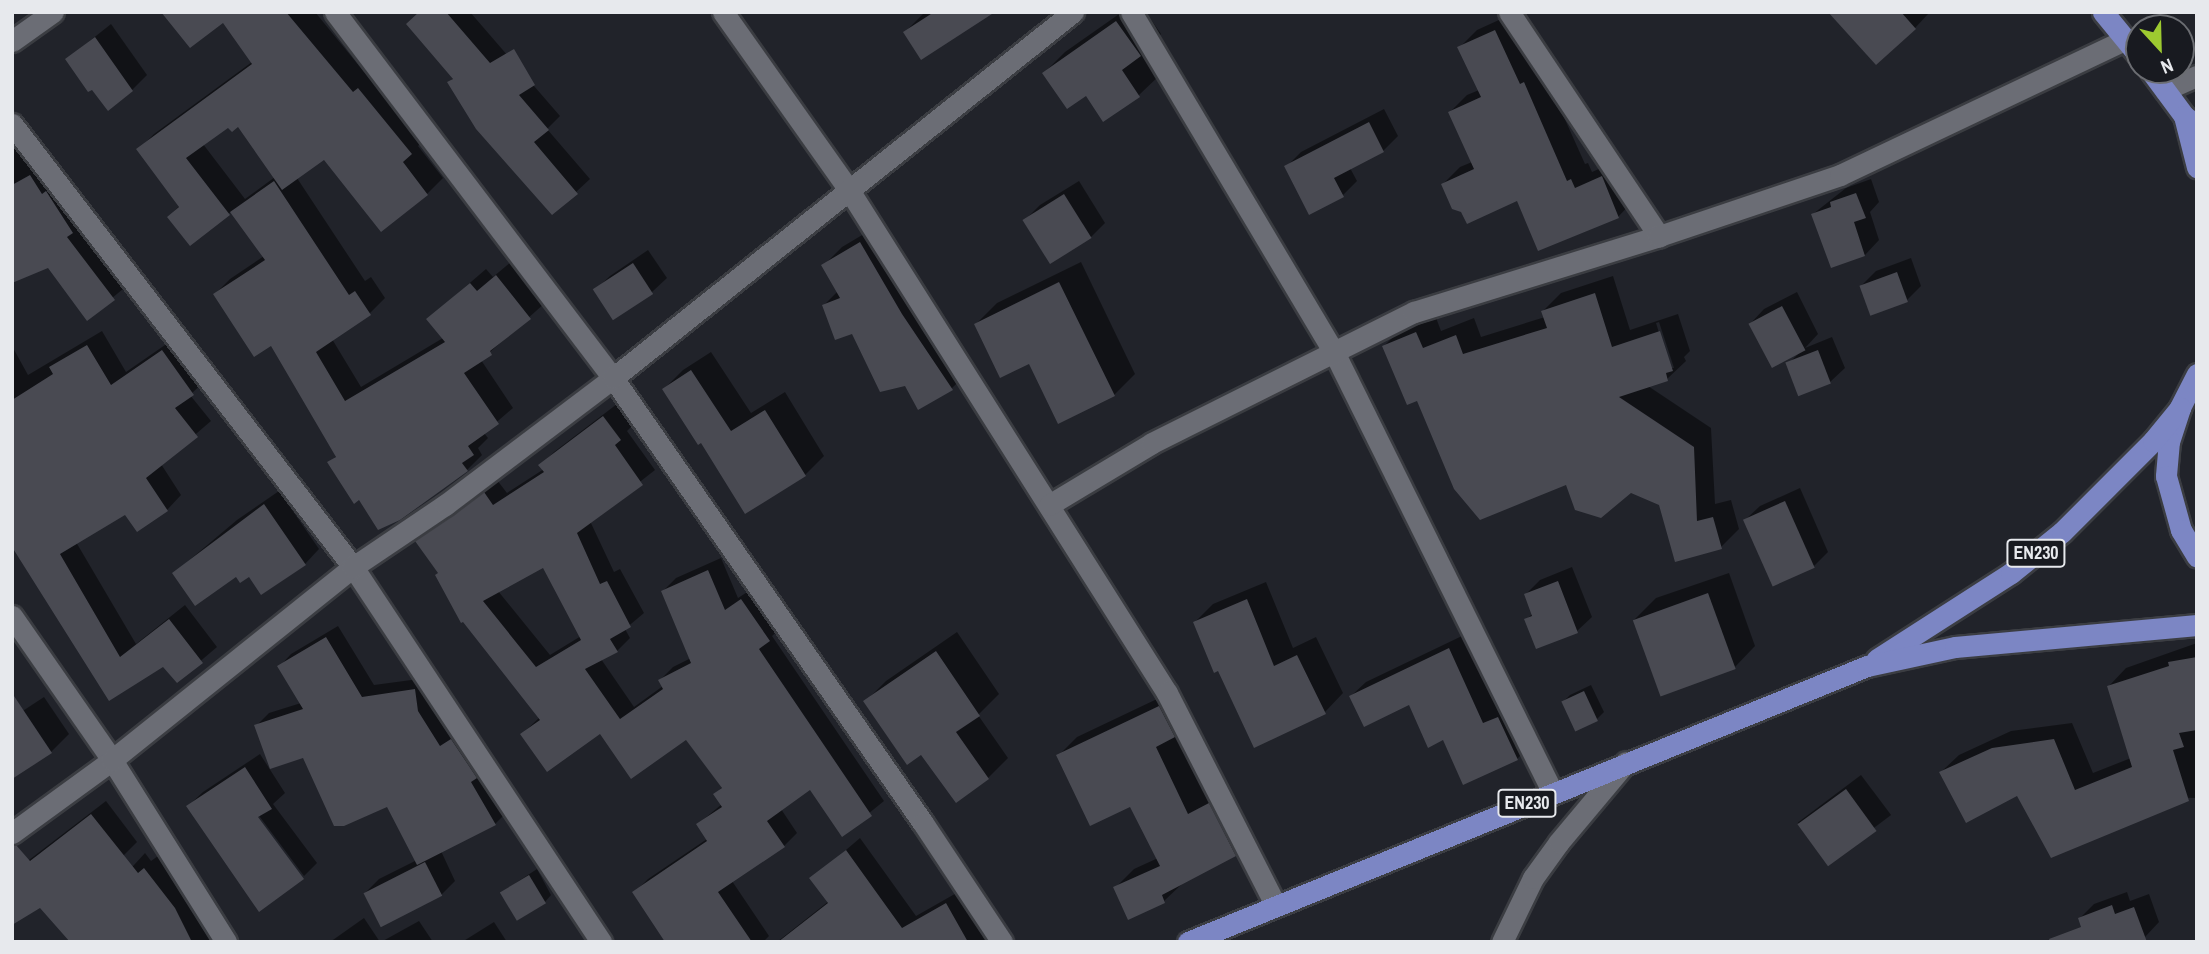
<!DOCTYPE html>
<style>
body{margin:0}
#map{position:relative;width:2209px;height:954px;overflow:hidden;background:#21232a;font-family:"Archivo Narrow",sans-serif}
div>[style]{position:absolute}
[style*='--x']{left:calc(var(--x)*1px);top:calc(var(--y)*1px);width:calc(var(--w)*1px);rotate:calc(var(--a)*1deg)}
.shadow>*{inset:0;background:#0007;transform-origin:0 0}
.building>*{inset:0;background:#494a52;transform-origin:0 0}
.roads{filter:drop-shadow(2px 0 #3b3d42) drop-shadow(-2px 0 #3b3d42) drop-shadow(0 2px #3b3d42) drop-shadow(0 -2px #3b3d42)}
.street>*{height:21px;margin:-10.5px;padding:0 10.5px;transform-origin:10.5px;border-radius:10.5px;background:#6b6d75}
.secondary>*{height:21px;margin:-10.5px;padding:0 10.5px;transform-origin:10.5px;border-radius:10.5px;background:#6b6d75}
.primary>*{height:21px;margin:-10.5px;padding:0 10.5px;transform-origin:10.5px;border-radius:10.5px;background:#7c86c4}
span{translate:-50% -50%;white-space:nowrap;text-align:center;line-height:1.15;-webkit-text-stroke:5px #181a20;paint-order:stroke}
.shield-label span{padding:2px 5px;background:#181a20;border:2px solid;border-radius:5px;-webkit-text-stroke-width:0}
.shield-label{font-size:18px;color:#e7e9ed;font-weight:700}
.frame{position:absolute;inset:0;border:14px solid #e7e9ed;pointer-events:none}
.north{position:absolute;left:2125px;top:14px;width:70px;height:70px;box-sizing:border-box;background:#181a20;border:2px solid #6b6d72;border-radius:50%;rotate:158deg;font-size:19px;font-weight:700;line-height:28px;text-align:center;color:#e7e9ed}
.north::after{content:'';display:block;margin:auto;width:24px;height:32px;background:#9dca30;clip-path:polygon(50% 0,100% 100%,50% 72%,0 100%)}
</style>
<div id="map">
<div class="shadow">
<i style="clip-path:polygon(evenodd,163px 12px,315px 12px,369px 78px,375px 74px,427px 137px,418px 146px,443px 178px,427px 194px,325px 157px,297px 178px,365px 281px,371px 277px,385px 298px,370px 313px,332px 339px,361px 387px,443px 338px,428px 319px,486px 269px,493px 277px,512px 261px,545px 303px,481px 360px,513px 408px,484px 433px,488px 438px,478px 448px,482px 455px,467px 470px,360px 498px,330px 463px,337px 455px,272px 344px,215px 294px,230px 279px,264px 256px,232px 211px,190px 244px,169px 217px,180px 205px,139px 149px,154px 134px,252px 62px,224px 20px,163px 12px,229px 125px,238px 125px,275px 177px,245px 199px,203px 144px,229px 125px)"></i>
<i style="clip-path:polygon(420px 12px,470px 12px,560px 116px,547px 129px,590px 179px,576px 192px,450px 82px,454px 77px)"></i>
<i style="clip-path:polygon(925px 12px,992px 12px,905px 32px)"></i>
<i style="clip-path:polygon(1122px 12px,1146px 12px,1161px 34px,1144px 50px,1161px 74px,1139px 95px,1104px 120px,1086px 94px,1044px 73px,1065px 52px)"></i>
<i style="clip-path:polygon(1830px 12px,1928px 12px,1929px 13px,1915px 28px)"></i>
<i style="clip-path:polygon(1512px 14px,1541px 66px,1585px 164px,1588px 163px,1592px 172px,1619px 160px,1635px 199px,1618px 217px,1443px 184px,1460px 167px,1472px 162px,1450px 112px,1467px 95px,1479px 90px,1459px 48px,1477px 30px)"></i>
<i style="clip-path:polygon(111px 24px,147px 75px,132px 90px,67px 59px)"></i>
<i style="clip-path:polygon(1384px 109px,1398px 136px,1383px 151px,1350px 168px,1357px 181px,1343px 195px,1286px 167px,1301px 152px)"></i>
<i style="clip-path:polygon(12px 111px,129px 284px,88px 318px,48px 266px,12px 281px)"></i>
<i style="clip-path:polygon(1871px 179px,1879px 202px,1870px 212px,1879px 240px,1865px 255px,1813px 214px,1846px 188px)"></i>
<i style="clip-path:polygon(1079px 181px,1105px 223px,1091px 237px,1025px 220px,1040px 205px)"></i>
<i style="clip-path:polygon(879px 225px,971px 370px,952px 388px,919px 408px,905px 384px,824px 305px,838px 291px,823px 266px,842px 247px)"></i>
<i style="clip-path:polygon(648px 250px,667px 278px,652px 292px,614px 317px,595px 290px,610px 276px)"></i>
<i style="clip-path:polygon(1911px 258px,1921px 286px,1907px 300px,1861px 286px,1876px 271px)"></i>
<i style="clip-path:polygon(1081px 262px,1135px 374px,1114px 395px,1029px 362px,976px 324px,997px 303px)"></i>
<i style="clip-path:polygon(evenodd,1613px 276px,1630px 330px,1678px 314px,1690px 351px,1684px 357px,1686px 361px,1667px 379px,1648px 386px,1711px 428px,1715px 504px,1731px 500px,1739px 529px,1721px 547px,1660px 503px,1631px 491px,1567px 483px,1418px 399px,1384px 346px,1402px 328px,1435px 315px,1441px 331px,1474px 318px,1481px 337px,1545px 317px,1543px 311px,1561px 293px,1613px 276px,1659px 322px,1674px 368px,1670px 368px,1656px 323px,1659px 322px)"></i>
<i style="clip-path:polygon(1797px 292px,1818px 334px,1805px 348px,1832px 337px,1845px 368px,1830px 382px,1788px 364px,1801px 351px,1750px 324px,1764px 309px)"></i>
<i style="clip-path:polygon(102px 331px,126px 372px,178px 336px,207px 379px,190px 395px,211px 421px,161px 464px,181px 495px,167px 510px,125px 513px,76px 542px,136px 644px,185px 605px,217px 647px,177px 681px,163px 664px,109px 698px,15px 548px,12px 550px,12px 346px,28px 375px)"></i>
<i style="clip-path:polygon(711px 352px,751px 413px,785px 392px,824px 456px,805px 475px,702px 440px,664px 389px,683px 370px)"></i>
<i style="clip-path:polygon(evenodd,617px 404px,633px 425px,627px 431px,655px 470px,590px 521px,614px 572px,620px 569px,644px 613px,625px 629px,630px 638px,617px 651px,601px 659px,634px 707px,663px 686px,660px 680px,673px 667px,691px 658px,663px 591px,676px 578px,721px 558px,738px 598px,755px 587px,782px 627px,772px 636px,884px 801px,842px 835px,811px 788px,781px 809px,797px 833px,784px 846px,732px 881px,769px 936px,763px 942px,669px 942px,635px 892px,648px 879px,707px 839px,698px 824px,722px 804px,716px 794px,723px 786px,687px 738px,600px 732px,522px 734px,540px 717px,417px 541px,430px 528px,497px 480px,507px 493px,544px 469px,541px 465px,554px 452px,617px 404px,543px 566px,581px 636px,550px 655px,498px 591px,543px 566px)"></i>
<i style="clip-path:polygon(1800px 488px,1828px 552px,1814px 566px,1745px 520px,1760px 506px)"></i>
<i style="clip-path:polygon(279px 491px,319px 549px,305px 564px,250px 575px,174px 573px,237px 520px)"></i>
<i style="clip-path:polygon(1572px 567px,1592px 617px,1577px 631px,1526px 620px,1533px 613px,1526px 594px,1540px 580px)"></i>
<i style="clip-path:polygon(1729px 573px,1755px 646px,1734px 668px,1634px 620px,1656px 598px)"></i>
<i style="clip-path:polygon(1266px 582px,1293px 648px,1316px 637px,1343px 693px,1325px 712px,1195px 622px,1213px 604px)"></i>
<i style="clip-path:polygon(338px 626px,374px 685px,426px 678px,507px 812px,495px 824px,441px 851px,455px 881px,441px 895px,365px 893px,379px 879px,417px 860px,388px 805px,256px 726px,269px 713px,301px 703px,279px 667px,291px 654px)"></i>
<i style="clip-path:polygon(957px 632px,999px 694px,978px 715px,1008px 758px,988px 778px,956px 800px,922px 752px,866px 701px,886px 681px)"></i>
<i style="clip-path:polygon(1464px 635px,1498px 710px,1513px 703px,1532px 744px,1517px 759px,1444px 738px,1410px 703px,1351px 696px,1366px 682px)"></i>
<i style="clip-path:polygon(2197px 643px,2197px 798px,2018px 794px,1941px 772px,1959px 755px,2011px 731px,2072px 723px,2093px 773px,2131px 758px,2109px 686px,2126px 668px)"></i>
<i style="clip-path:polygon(1591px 685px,1604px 712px,1597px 719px,1575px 729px,1563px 702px,1570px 695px)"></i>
<i style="clip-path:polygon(1178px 689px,1193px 717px,1177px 733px,1207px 796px,1228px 786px,1254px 836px,1235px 855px,1183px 883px,1164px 901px,1129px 918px,1115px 888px,1134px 869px,1158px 858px,1131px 804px,1059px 755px,1077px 737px)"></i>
<i style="clip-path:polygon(44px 697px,69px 734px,51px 752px,12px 777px,12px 718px)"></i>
<i style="clip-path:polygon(260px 754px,285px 793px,273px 804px,317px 863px,304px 876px,254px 809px,188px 806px,203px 792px)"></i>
<i style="left:1861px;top:775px;width:50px;height:79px;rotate:53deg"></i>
<i style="clip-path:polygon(106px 801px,137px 842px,124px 855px,12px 923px,12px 873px)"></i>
<i style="clip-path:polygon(860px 838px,916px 916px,960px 891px,989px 942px,777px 942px,829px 901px,812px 879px)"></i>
<i style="clip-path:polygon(145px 853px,151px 861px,158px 856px,188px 895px,211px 942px,121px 942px,68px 937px)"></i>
<i style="clip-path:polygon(537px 869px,551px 895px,545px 902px,502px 892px)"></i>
<i style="clip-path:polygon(2127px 892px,2130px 901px,2149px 894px,2159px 922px,2145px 937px,2080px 918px,2094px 904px)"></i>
<i style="clip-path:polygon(364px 918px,380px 942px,330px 942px)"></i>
<i style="clip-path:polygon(419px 921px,433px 942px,381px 942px)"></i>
<i style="clip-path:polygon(494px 922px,507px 942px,462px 942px)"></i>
</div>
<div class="building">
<i style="clip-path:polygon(161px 12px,286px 12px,353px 92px,358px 88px,412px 154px,403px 162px,428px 195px,381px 232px,324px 160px,282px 190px,238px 127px,232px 132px,228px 128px,186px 158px,230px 215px,190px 246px,167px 217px,179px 207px,136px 149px,252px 64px,223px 23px,190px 48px)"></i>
<i style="clip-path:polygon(419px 12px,446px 12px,490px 63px,514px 49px,535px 85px,519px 95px,549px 130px,534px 142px,578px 194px,552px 215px,476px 129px,447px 82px,453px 79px,406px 24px)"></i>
<i style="clip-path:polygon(934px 12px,995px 12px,921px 60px,903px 32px)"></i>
<i style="clip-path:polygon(1828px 12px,1901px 12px,1916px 29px,1876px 65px)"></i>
<i style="clip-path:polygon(1116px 21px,1141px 56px,1122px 70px,1140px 97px,1103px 122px,1086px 96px,1067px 109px,1042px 73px)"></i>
<i style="clip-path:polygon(1495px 30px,1520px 84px,1524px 82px,1567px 181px,1571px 179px,1575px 188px,1602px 176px,1619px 218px,1538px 251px,1517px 201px,1467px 224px,1461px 212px,1452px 209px,1441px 184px,1474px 169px,1448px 112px,1481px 97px,1457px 47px)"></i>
<i style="clip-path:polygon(95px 37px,133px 91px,108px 111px,92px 90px,88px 92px,65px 59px)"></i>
<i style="clip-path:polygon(1369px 122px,1384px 152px,1334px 178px,1344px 197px,1309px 215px,1284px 166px)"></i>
<i style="clip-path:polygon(30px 175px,42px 194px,46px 191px,73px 233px,67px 237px,115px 300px,87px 321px,48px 268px,12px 283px,12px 185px)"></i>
<i style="clip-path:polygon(274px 181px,349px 295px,355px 291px,371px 315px,316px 352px,345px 401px,445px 342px,426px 319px,470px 283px,477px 291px,496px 275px,531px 319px,490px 351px,492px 355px,464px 373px,499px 424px,468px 446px,474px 455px,462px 463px,468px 471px,400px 520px,378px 530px,359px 500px,354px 504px,327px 462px,336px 457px,271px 346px,254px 357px,213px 294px,265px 260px,230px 212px)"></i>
<i style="clip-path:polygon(1856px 193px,1866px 218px,1854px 222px,1865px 256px,1831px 268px,1811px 214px,1831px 207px,1830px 202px)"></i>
<i style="left:1064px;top:194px;width:52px;height:49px;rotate:58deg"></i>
<i style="clip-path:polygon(860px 242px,902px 314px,953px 390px,918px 410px,905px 386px,880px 392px,852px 334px,835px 340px,822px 305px,840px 298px,821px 265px)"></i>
<i style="left:633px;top:263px;width:37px;height:48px;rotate:57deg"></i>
<i style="left:1897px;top:272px;width:32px;height:40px;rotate:70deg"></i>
<i style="clip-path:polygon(1059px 282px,1115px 396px,1058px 424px,1029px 364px,1000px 378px,974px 324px)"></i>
<i style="clip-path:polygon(1595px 293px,1612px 347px,1660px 331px,1673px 371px,1666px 373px,1668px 381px,1619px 397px,1694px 447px,1697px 521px,1713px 517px,1722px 549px,1675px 562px,1659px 505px,1631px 493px,1601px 518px,1575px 510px,1566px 485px,1480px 520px,1454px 489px,1417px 401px,1407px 405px,1382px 346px,1416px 332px,1423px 348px,1456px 335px,1463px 354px,1547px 328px,1541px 311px)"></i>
<i style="left:1782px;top:306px;width:50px;height:38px;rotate:62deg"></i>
<i style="clip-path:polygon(87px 345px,111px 385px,162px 350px,194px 395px,175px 408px,198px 437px,146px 478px,168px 511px,137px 532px,125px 515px,60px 554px,120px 657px,169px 619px,203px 663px,177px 683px,163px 667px,109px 701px,12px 547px,12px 400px,53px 374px,49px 367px)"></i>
<i style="left:1818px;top:350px;width:36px;height:35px;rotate:69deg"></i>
<i style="clip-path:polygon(691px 370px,731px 431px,765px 410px,806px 476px,745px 514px,701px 443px,698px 445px,662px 389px)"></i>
<i style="clip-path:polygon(evenodd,603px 416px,621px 440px,615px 445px,643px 485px,577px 533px,600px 584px,607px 581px,631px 627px,610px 639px,618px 652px,585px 669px,620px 719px,663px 689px,658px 680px,691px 663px,661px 591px,708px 570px,725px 610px,741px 599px,770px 641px,759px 649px,872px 816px,842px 837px,810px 790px,767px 821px,785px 847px,718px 892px,752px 942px,665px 942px,632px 892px,707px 841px,696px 824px,722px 807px,713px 794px,722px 788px,686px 740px,631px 779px,600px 734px,547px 772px,520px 734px,540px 720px,463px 622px,461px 623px,435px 575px,438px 573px,415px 541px,484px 492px,493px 505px,544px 472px,538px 465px,603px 416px,543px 568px,581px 640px,536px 667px,483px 601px,543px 568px)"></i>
<i style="left:1785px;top:501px;width:73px;height:46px;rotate:66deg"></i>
<i style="clip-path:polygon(264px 504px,306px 565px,261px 595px,249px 577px,240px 583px,236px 577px,195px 606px,172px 573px)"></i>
<i style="clip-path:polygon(1558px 581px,1578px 633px,1536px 649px,1524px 619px,1532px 616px,1524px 594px)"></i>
<i style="left:1708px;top:593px;width:81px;height:80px;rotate:70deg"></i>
<i style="clip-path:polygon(1247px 599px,1274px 666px,1297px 655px,1326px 714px,1254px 748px,1218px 671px,1214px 673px,1193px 622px)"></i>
<i style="clip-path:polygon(326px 637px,362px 697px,415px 689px,418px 711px,440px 746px,451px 739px,477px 778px,471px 782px,496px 825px,417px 865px,387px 807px,344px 826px,334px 826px,303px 758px,270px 769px,254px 725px,303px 709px,277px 666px)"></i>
<i style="clip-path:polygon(1449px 648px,1483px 723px,1498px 717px,1518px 760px,1463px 785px,1443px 740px,1428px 748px,1409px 705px,1364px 727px,1349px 696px)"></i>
<i style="clip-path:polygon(936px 651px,980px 716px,956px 732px,989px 779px,956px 803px,921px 755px,907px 765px,863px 701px)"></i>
<i style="clip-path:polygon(2197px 657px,2197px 730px,2179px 733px,2184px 747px,2173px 750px,2189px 801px,2051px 858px,2017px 796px,1966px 823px,1939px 772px,1992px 748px,2054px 739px,2075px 790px,2132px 767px,2107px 686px,2169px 666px,2168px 662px)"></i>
<i style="left:1584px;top:691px;width:33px;height:25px;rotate:65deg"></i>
<i style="clip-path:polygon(12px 693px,52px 753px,12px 779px)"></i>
<i style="clip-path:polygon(1159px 706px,1175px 737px,1156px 747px,1188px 814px,1209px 803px,1236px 856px,1162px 895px,1165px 903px,1128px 920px,1113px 887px,1160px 866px,1130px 807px,1090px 826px,1056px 755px)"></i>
<i style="clip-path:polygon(245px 767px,272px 809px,258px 817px,304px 879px,259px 912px,186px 806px)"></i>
<i style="left:1846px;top:789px;width:52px;height:60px;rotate:54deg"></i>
<i style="clip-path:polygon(91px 814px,138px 873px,144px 868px,175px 908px,192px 942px,70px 942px,40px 908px,12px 925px,12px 846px,16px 845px,30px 861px)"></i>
<i style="clip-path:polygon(846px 850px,902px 928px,946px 903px,968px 942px,778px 942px,828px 903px,809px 878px)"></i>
<i style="left:425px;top:862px;width:38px;height:69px;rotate:63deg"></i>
<i style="left:529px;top:875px;width:33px;height:34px;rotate:59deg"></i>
<i style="clip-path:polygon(2112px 905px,2115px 914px,2134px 907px,2147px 942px,2050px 942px,2049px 939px,2081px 927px,2078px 918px)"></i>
</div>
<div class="roads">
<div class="street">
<i style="--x:335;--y:12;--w:460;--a:52.8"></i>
<i style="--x:613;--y:378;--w:542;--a:55.14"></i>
<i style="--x:923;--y:823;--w:143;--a:56.4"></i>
<i style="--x:723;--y:12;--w:218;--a:54.7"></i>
<i style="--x:849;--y:190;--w:595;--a:57.7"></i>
<i style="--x:1167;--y:693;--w:239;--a:62.9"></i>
<i style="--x:1131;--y:12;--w:396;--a:59.2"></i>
<i style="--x:1334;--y:352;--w:491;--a:63.6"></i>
<i style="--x:1509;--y:12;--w:270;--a:56.2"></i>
<i style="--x:12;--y:41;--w:50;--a:-35.3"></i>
<i style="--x:2165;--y:90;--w:35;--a:-24"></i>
<i style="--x:12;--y:124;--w:559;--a:52.41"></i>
<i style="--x:353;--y:567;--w:450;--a:56.5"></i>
<i style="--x:1049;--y:505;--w:120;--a:-31"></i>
<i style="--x:1152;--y:443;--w:293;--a:-26.6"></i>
<i style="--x:1414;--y:312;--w:257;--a:-17.2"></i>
<i style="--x:1659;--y:236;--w:191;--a:-18.6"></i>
<i style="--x:1840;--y:175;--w:317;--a:-25.4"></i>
<i style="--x:12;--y:616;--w:175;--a:55.2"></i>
<i style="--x:112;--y:760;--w:215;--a:57.9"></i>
<i style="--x:12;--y:833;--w:124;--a:-36.1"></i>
<i style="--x:112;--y:760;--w:309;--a:-38.7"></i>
<i style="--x:353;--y:567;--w:111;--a:-34"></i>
<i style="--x:445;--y:505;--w:211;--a:-37.1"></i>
<i style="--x:613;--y:378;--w:588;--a:-38.51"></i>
</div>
<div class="secondary">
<i style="--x:1502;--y:942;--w:71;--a:-64.2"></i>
<i style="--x:1533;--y:878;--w:44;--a:-54.2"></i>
<i style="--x:1559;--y:842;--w:104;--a:-50.1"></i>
</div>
<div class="primary">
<i style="--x:2103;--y:12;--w:57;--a:50.7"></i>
<i style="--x:2150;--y:70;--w:57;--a:53.5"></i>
<i style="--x:2184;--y:116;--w:16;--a:35"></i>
<i style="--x:2184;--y:116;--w:53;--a:75.7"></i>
<i style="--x:2197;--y:374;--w:38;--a:117"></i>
<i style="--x:2180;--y:408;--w:35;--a:108"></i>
<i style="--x:2169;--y:441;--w:35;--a:95"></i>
<i style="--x:2166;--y:476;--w:56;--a:74.5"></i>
<i style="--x:2181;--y:530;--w:31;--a:59"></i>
<i style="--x:1877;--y:659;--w:159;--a:-32.7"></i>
<i style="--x:2011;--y:573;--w:65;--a:-38.8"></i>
<i style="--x:2062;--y:532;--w:129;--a:-45"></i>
<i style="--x:2153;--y:441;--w:43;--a:-50.7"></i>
<i style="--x:1188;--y:942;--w:733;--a:-22.12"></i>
<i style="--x:1867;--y:666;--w:90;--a:-12.2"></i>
<i style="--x:1955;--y:647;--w:243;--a:-5.2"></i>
</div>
</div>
<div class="shield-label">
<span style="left:2036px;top:553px">EN230</span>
<span style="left:1527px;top:803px">EN230</span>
</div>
<div class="frame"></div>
<div class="north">N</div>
</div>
